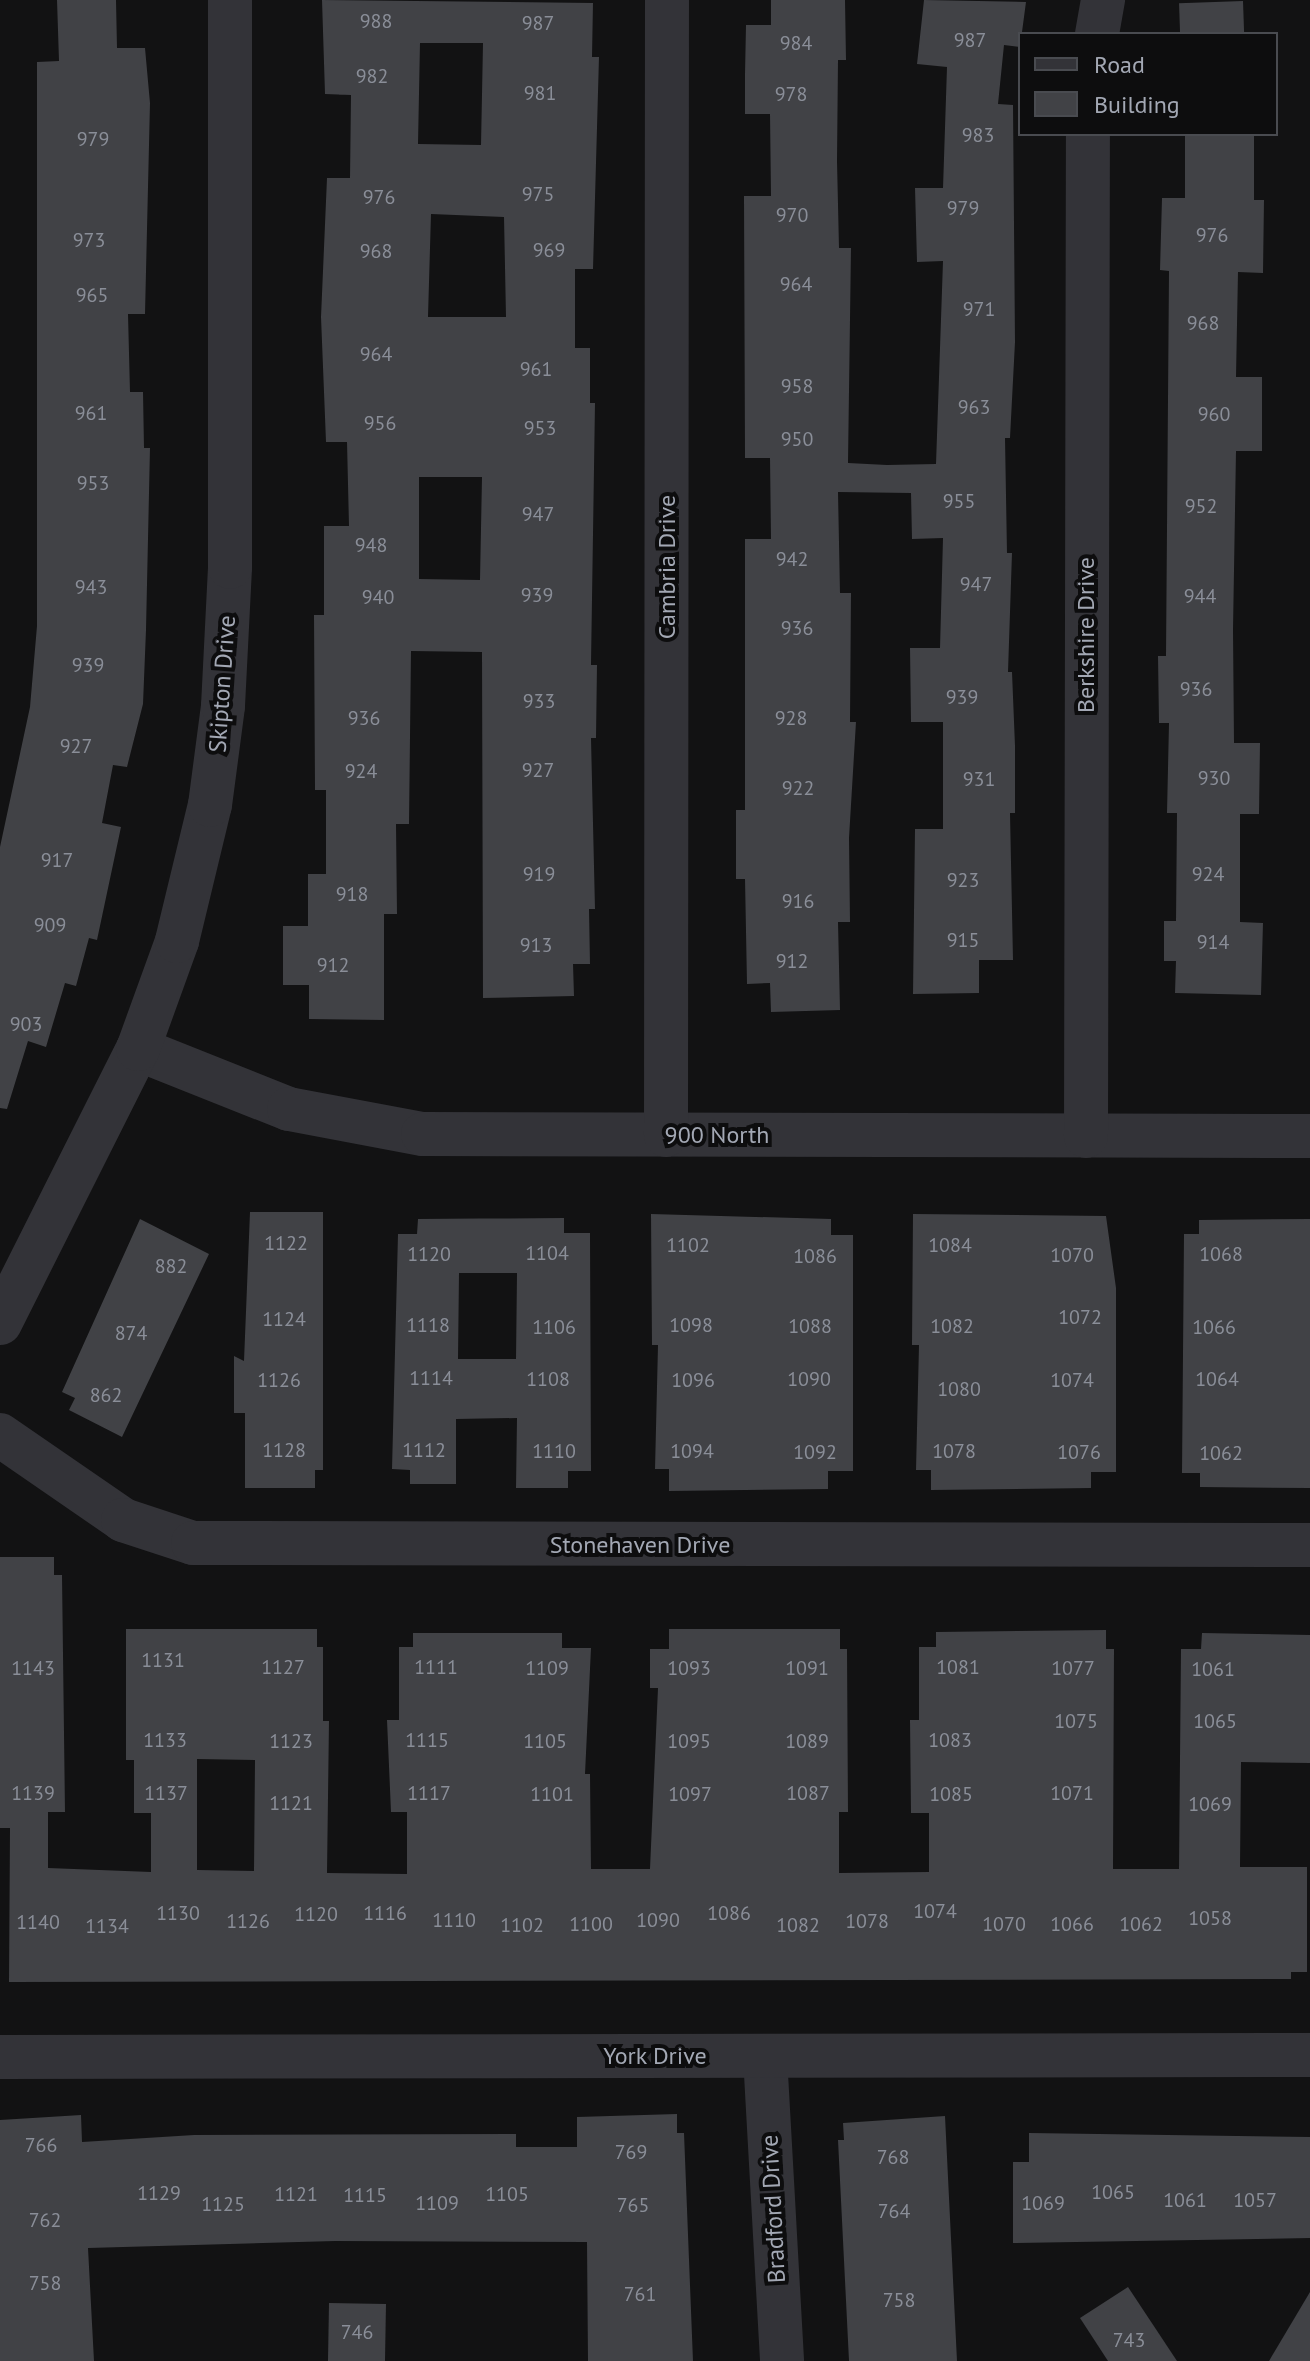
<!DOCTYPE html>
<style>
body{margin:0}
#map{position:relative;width:1310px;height:2361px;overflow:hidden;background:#121213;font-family:"PT Sans",sans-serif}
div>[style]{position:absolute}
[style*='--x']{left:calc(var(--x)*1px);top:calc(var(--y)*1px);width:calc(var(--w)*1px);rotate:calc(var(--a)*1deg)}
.building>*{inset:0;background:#414246;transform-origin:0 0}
.minor>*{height:44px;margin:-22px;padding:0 22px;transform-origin:22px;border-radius:22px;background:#333338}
span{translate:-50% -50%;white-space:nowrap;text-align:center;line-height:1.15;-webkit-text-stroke:8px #0d0d0e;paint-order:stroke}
.number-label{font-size:20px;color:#8a8e98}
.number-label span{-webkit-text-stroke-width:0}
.street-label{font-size:24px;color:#a3a8b4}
.legend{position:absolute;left:1018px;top:32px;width:260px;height:104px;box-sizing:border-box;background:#0d0d0e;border:2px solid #494b50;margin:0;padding:10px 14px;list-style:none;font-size:24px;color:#a3a8b4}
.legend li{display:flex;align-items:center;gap:16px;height:40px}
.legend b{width:40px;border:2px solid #494b50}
</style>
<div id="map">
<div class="building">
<i style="clip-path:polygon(57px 0,116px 0,117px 48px,145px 48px,150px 103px,145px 314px,128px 314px,130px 392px,143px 392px,144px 448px,150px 448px,146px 630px,143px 704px,127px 767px,113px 765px,102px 823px,121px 827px,97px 940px,89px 938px,76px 986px,65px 983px,46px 1047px,28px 1041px,7px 1109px,0 1108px,0 847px,30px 707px,37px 626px,37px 62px,59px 61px)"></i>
<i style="clip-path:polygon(evenodd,322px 0,593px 3px,592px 57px,599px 57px,593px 269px,575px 269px,575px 348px,590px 348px,590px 403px,595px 403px,591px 665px,597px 665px,596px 738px,591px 738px,595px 909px,589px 909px,590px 964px,573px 964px,574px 996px,483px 998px,482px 652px,411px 651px,409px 824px,396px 824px,397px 914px,384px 914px,384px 1020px,309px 1019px,309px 985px,283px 985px,283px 926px,308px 926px,308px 874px,326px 874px,326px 790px,315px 790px,314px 615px,324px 615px,324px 526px,349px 526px,347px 442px,326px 442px,321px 317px,327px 178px,350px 178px,351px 95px,325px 94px,322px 0,420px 43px,483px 43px,481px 145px,418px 144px,420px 43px,322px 0,431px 214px,504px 217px,506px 317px,428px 317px,431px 214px,322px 0,419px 477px,482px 477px,480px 580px,419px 579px,419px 477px)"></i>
<i style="clip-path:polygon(771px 0,845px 0,846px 60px,838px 60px,837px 161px,839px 248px,851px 248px,848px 463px,887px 465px,936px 464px,943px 261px,917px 262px,915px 188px,943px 188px,947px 67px,917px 64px,924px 0,1026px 2px,1020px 47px,1004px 45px,998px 104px,1013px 105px,1015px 342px,1010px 438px,1005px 438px,1007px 553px,1012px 553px,1008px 672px,1012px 672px,1015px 746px,1015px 813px,1010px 813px,1013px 960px,979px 960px,979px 993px,913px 994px,915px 829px,943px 829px,943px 722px,911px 722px,910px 648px,940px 648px,943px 538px,912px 539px,911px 493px,838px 492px,840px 593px,851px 593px,850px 722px,856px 722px,849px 838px,850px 922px,838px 922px,840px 1010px,771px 1012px,770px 983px,747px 984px,745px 879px,736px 879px,736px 810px,745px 810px,745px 539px,771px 539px,770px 458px,745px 458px,744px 196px,771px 196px,770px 114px,745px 114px,745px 74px,746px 25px,771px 25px)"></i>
<i style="left:1243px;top:1px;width:33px;height:64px;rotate:88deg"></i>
<i style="clip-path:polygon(1185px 134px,1254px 134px,1254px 200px,1264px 200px,1263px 273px,1238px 272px,1236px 377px,1262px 377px,1262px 451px,1236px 451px,1233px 630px,1234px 743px,1260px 743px,1259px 814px,1240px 814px,1240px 922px,1263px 923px,1261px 995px,1175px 993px,1176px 961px,1164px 961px,1164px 921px,1176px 921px,1177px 813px,1167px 813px,1169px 723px,1159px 723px,1158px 656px,1166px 656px,1169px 271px,1160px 270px,1162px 198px,1185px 198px)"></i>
<i style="clip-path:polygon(250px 1212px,323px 1212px,323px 1470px,315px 1470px,315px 1488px,245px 1488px,245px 1413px,234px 1413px,234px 1356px,244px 1361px)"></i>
<i style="clip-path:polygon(651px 1214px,831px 1219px,831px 1235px,853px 1235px,853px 1471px,828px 1471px,828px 1489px,669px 1491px,669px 1469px,655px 1469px,658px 1345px,652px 1345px)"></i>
<i style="clip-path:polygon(913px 1214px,1106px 1216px,1116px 1288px,1116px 1472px,1091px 1472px,1091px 1488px,931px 1490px,931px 1470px,916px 1470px,919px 1345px,912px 1345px)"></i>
<i style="clip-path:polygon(evenodd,564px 1218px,564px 1233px,590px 1233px,591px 1471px,568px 1471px,568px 1488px,516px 1488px,517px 1418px,456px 1419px,456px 1484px,410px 1484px,410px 1470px,392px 1469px,398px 1234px,417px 1234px,418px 1219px,564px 1218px,459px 1273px,517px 1273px,516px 1359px,458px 1359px,459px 1273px)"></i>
<i style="clip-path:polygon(140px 1219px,209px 1254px,122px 1437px,69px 1410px,75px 1398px,62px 1392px)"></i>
<i style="clip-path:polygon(1310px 1219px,1310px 1488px,1200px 1487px,1200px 1473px,1182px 1473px,1184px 1234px,1199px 1234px,1199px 1220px)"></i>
<i style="clip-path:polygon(evenodd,0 1557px,54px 1557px,54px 1575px,62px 1575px,65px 1812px,48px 1812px,48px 1868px,151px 1872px,151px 1813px,134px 1813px,134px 1760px,126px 1760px,126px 1629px,317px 1629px,317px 1647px,323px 1647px,323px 1721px,329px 1721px,327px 1873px,407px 1874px,407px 1812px,391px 1812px,387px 1720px,399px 1720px,399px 1647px,413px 1647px,413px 1633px,562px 1633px,562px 1648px,591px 1648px,585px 1774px,590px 1774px,591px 1869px,650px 1869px,658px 1688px,650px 1688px,650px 1649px,669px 1649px,669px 1629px,840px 1629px,840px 1649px,847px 1649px,848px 1812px,839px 1812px,839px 1873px,929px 1872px,929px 1813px,911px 1813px,910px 1720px,919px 1720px,919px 1647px,936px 1647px,936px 1632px,1106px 1630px,1106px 1649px,1114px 1649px,1113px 1869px,1179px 1869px,1181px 1649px,1201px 1649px,1202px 1633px,1310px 1635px,1310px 1763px,1241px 1762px,1240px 1867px,1307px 1867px,1307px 1972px,1291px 1972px,1291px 1979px,9px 1982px,10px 1828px,0 1828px,0 1557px,197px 1759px,255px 1760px,254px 1871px,197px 1870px,197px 1759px)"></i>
<i style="clip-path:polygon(677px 2114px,677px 2133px,684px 2133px,693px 2361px,588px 2361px,587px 2242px,335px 2241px,88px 2248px,94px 2361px,0 2361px,0 2120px,81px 2115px,82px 2142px,194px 2135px,516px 2134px,516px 2147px,577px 2147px,577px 2117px)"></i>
<i style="clip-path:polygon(945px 2116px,957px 2361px,849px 2361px,838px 2140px,844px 2140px,843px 2123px)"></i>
<i style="clip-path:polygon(1029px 2133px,1310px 2137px,1310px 2238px,1013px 2243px,1013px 2162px,1029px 2162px)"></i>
<i style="clip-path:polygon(1128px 2287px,1177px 2361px,1108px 2361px,1080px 2318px)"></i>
<i style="clip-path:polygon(1310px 2292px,1310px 2361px,1269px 2361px)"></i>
<i style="left:329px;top:2303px;width:57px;height:58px;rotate:1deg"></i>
</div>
<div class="minor">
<i style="--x:1097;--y:34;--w:35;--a:-80"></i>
<i style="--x:138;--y:1049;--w:162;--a:21.7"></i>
<i style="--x:289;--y:1109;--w:136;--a:10.6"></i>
<i style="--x:423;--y:1134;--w:887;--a:0.13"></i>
<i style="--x:666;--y:1135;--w:1135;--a:-89.95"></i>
<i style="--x:1086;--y:1136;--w:1002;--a:-89.89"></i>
<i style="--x:0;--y:1323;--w:307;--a:-63.3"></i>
<i style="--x:138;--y:1049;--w:115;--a:-70.1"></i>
<i style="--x:177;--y:941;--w:140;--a:-76.4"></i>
<i style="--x:210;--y:805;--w:100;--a:-82.5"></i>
<i style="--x:223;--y:706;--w:139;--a:-87.1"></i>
<i style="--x:230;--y:567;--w:567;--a:-90"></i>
<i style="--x:0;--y:1435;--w:150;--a:34.6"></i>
<i style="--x:123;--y:1520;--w:74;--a:18.2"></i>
<i style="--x:193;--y:1543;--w:1117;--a:0.1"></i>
<i style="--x:765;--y:2056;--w:305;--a:86.8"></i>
<i style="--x:0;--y:2057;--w:1310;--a:-0.09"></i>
</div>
<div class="number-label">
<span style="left:376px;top:21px">988</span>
<span style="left:538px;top:23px">987</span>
<span style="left:970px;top:40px">987</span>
<span style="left:796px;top:43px">984</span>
<span style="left:372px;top:76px">982</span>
<span style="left:540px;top:93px">981</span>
<span style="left:791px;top:94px">978</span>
<span style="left:978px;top:135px">983</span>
<span style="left:93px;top:139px">979</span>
<span style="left:538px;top:194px">975</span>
<span style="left:379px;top:197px">976</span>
<span style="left:963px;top:208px">979</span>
<span style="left:792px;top:215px">970</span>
<span style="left:1212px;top:235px">976</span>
<span style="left:89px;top:240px">973</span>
<span style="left:549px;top:250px">969</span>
<span style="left:376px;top:251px">968</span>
<span style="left:796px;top:284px">964</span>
<span style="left:92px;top:295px">965</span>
<span style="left:979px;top:309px">971</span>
<span style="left:1203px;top:323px">968</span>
<span style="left:376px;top:354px">964</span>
<span style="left:536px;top:369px">961</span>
<span style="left:797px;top:386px">958</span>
<span style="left:974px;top:407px">963</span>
<span style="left:91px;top:413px">961</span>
<span style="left:1214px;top:414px">960</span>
<span style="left:380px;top:423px">956</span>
<span style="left:540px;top:428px">953</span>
<span style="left:797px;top:439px">950</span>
<span style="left:93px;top:483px">953</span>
<span style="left:959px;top:501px">955</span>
<span style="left:1201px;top:506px">952</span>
<span style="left:538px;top:514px">947</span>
<span style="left:371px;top:545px">948</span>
<span style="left:792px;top:559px">942</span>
<span style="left:976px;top:584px">947</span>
<span style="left:91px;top:587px">943</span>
<span style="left:537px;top:595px">939</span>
<span style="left:1200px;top:596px">944</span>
<span style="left:378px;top:597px">940</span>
<span style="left:797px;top:628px">936</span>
<span style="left:88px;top:665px">939</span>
<span style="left:1196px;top:689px">936</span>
<span style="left:962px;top:697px">939</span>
<span style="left:539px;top:701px">933</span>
<span style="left:364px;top:718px">936</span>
<span style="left:791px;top:718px">928</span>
<span style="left:76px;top:746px">927</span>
<span style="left:538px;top:770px">927</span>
<span style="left:361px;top:771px">924</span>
<span style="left:1214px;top:778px">930</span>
<span style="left:979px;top:779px">931</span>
<span style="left:798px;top:788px">922</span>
<span style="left:57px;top:860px">917</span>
<span style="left:539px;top:874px">919</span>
<span style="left:1208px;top:874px">924</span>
<span style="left:963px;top:880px">923</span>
<span style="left:352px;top:894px">918</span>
<span style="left:798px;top:901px">916</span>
<span style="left:50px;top:925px">909</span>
<span style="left:963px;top:940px">915</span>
<span style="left:1213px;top:942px">914</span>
<span style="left:536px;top:945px">913</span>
<span style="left:792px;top:961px">912</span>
<span style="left:333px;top:965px">912</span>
<span style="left:26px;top:1024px">903</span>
<span style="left:286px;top:1243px">1122</span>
<span style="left:688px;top:1245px">1102</span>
<span style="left:950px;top:1245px">1084</span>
<span style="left:547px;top:1253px">1104</span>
<span style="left:429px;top:1254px">1120</span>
<span style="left:1221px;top:1254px">1068</span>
<span style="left:1072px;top:1255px">1070</span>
<span style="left:815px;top:1256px">1086</span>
<span style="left:171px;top:1266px">882</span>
<span style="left:1080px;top:1317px">1072</span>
<span style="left:284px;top:1319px">1124</span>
<span style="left:428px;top:1325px">1118</span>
<span style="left:691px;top:1325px">1098</span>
<span style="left:810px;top:1326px">1088</span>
<span style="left:952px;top:1326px">1082</span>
<span style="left:554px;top:1327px">1106</span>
<span style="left:1214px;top:1327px">1066</span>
<span style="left:131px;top:1333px">874</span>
<span style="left:431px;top:1378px">1114</span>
<span style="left:548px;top:1379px">1108</span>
<span style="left:809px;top:1379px">1090</span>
<span style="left:1217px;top:1379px">1064</span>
<span style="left:279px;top:1380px">1126</span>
<span style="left:693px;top:1380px">1096</span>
<span style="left:1072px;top:1380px">1074</span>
<span style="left:959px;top:1389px">1080</span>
<span style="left:106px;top:1395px">862</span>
<span style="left:284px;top:1450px">1128</span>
<span style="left:424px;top:1450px">1112</span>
<span style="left:554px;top:1451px">1110</span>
<span style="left:692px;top:1451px">1094</span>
<span style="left:954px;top:1451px">1078</span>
<span style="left:815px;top:1452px">1092</span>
<span style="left:1079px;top:1452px">1076</span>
<span style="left:1221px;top:1453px">1062</span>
<span style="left:163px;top:1660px">1131</span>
<span style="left:283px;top:1667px">1127</span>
<span style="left:436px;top:1667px">1111</span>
<span style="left:958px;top:1667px">1081</span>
<span style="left:33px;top:1668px">1143</span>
<span style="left:547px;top:1668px">1109</span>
<span style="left:689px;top:1668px">1093</span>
<span style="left:807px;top:1668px">1091</span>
<span style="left:1073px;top:1668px">1077</span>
<span style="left:1213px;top:1669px">1061</span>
<span style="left:1076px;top:1721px">1075</span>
<span style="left:1215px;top:1721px">1065</span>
<span style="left:165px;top:1740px">1133</span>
<span style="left:427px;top:1740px">1115</span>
<span style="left:950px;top:1740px">1083</span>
<span style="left:291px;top:1741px">1123</span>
<span style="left:545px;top:1741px">1105</span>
<span style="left:689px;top:1741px">1095</span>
<span style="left:807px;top:1741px">1089</span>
<span style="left:33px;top:1793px">1139</span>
<span style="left:166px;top:1793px">1137</span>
<span style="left:429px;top:1793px">1117</span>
<span style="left:808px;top:1793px">1087</span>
<span style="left:1072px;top:1793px">1071</span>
<span style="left:552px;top:1794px">1101</span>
<span style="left:690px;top:1794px">1097</span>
<span style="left:951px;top:1794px">1085</span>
<span style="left:291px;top:1803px">1121</span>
<span style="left:1210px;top:1804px">1069</span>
<span style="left:935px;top:1911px">1074</span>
<span style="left:178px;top:1913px">1130</span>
<span style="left:385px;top:1913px">1116</span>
<span style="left:729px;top:1913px">1086</span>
<span style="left:316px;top:1914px">1120</span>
<span style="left:1210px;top:1918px">1058</span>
<span style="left:454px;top:1920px">1110</span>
<span style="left:658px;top:1920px">1090</span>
<span style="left:248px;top:1921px">1126</span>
<span style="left:867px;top:1921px">1078</span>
<span style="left:38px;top:1922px">1140</span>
<span style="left:591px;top:1924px">1100</span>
<span style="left:1004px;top:1924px">1070</span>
<span style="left:1072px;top:1924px">1066</span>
<span style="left:1141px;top:1924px">1062</span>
<span style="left:522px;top:1925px">1102</span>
<span style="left:798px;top:1925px">1082</span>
<span style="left:107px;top:1926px">1134</span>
<span style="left:41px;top:2145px">766</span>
<span style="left:631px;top:2152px">769</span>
<span style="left:893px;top:2157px">768</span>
<span style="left:1113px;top:2192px">1065</span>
<span style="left:159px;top:2193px">1129</span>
<span style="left:296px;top:2194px">1121</span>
<span style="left:507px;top:2194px">1105</span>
<span style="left:365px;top:2195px">1115</span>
<span style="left:1185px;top:2200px">1061</span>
<span style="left:1255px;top:2200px">1057</span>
<span style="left:437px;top:2203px">1109</span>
<span style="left:1043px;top:2203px">1069</span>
<span style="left:223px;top:2204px">1125</span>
<span style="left:633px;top:2205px">765</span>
<span style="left:894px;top:2211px">764</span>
<span style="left:45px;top:2220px">762</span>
<span style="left:45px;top:2283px">758</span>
<span style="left:640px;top:2294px">761</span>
<span style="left:899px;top:2300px">758</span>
<span style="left:357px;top:2332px">746</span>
<span style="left:1129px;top:2340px">743</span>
</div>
<div class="street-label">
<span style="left:667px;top:567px;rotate:-90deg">Cambria Drive</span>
<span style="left:1086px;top:635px;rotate:-90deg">Berkshire Drive</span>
<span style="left:222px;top:684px;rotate:-86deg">Skipton Drive</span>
<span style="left:717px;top:1135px">900 North</span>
<span style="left:640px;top:1545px">Stonehaven Drive</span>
<span style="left:655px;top:2056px">York Drive</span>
<span style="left:773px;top:2209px;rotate:-93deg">Bradford Drive</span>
</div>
<ul class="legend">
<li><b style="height:10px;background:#333338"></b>Road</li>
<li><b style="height:22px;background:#414246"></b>Building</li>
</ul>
</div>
